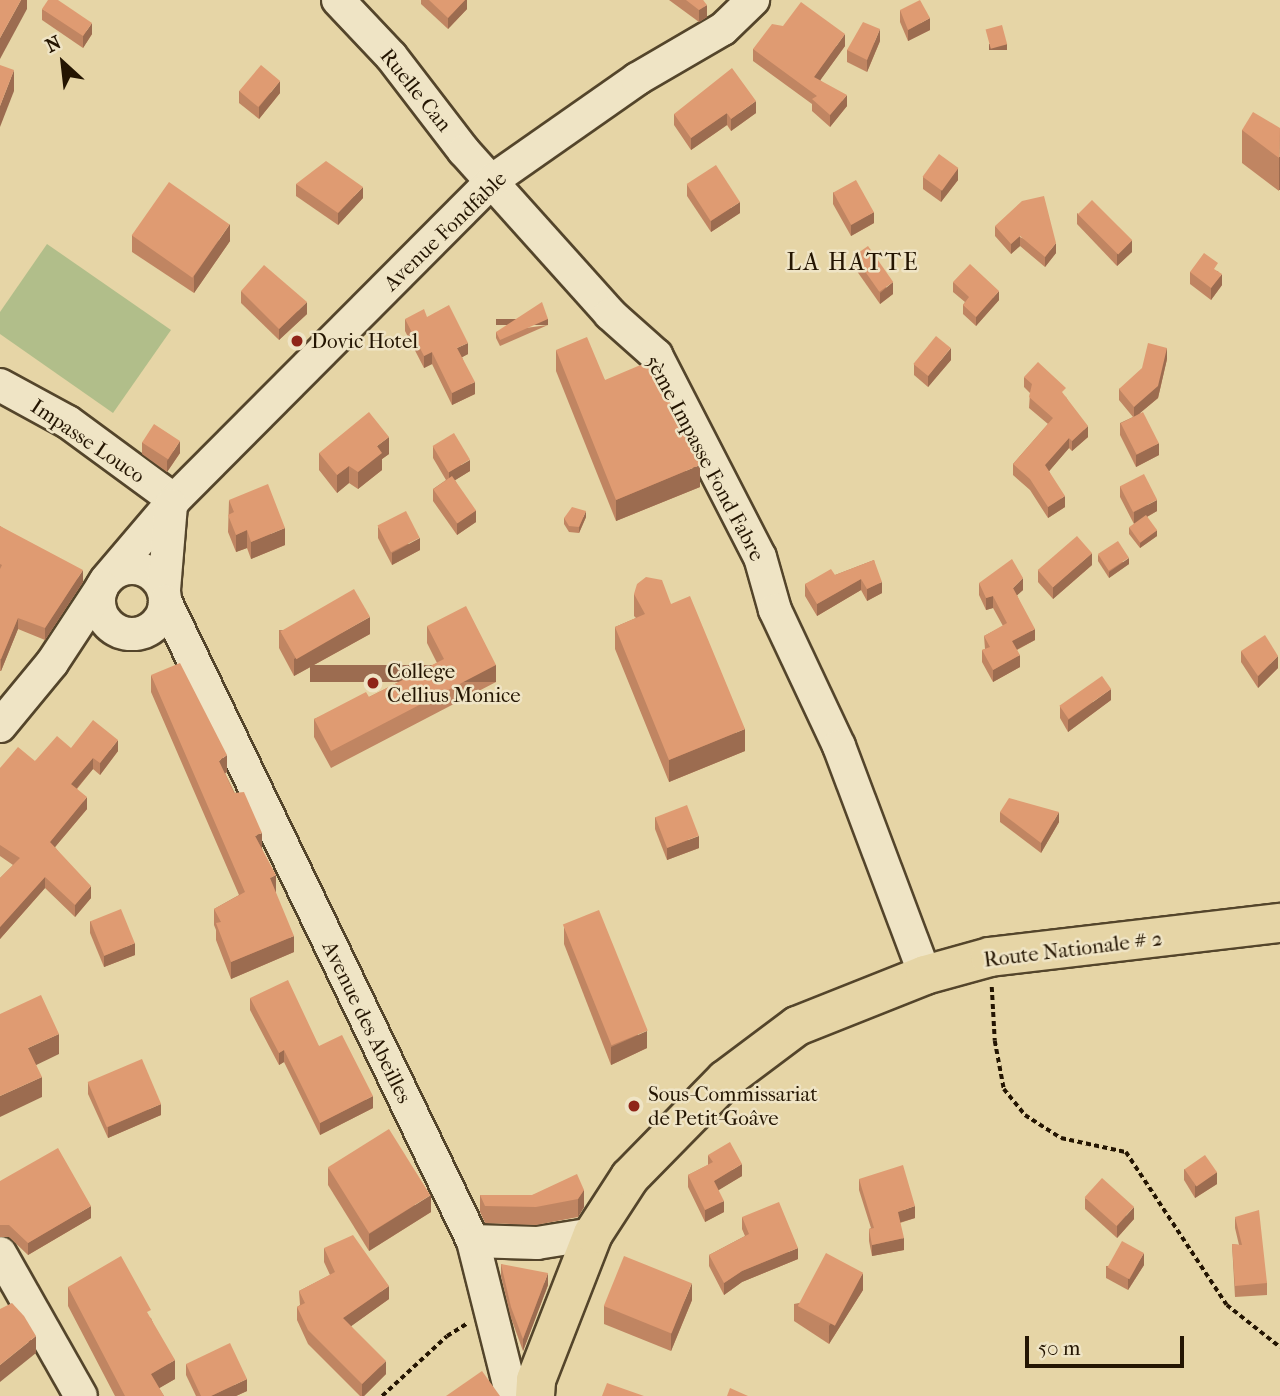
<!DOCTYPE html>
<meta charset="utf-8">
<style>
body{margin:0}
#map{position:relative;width:1280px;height:1396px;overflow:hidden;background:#e6d5a6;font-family:"IM FELL French Canon",serif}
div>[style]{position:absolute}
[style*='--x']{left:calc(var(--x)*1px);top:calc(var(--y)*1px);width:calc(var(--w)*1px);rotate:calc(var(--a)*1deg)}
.green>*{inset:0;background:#b1be8a}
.path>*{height:3.5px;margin-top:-1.75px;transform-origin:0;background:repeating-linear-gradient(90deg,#241502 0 5px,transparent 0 8.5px)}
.roads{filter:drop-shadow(2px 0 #54452b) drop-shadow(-2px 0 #54452b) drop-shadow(0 2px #54452b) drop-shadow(0 -2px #54452b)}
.minor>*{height:32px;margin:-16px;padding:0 16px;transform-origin:16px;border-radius:16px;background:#efe4c5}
.minor>.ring{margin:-16px;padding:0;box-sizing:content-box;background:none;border:32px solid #efe4c5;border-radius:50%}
.major>*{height:38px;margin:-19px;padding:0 19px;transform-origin:19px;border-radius:19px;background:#e6d5a6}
.wall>*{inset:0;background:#c08562}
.shaded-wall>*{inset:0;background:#9c6c50;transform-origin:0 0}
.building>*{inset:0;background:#df9b72;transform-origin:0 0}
.dots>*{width:19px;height:19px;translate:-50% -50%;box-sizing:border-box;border:4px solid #efe4c5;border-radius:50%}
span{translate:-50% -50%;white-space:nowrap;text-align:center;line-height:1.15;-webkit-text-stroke:5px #efe4c5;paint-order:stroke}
.street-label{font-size:21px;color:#241502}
.poi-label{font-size:21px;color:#241502}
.left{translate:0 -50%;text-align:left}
.quarter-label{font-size:24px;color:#241502;letter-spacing:2px}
.north{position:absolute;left:28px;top:28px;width:70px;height:70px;-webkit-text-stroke:5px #efe4c5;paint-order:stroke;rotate:333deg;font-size:19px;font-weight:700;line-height:28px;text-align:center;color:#241502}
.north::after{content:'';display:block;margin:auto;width:24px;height:32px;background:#241502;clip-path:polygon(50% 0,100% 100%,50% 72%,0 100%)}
.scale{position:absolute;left:1025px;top:1336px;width:159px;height:32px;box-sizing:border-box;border:4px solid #241502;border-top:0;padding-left:9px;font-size:21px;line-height:24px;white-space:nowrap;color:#241502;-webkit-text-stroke:5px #efe4c5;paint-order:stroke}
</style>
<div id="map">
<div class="green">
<i style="clip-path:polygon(47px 244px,171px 330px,113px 413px,0 334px,0 312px)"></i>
</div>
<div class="path">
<i style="--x:992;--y:987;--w:54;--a:86.8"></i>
<i style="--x:995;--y:1041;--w:49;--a:79.4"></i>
<i style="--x:1004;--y:1089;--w:33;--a:51"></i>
<i style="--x:1025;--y:1115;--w:43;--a:32.6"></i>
<i style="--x:1061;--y:1138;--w:66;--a:12.2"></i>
<i style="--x:1126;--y:1152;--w:183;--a:56.6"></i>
<i style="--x:1227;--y:1305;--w:68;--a:38.4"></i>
<i style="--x:382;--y:1396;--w:88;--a:-42.7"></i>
<i style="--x:447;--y:1336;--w:25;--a:-32"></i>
</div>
<div class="roads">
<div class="minor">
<i style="--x:338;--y:0;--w:77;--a:46.6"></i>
<i style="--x:391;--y:56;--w:120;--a:52.5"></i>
<i style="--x:464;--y:151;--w:219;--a:48.1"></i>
<i style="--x:610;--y:314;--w:62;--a:41.7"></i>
<i style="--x:656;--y:355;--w:227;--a:62.8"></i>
<i style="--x:760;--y:557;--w:55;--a:74.2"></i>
<i style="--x:775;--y:610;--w:150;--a:64.8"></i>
<i style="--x:839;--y:746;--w:245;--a:69.4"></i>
<i style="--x:0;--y:385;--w:77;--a:28.6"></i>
<i style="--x:68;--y:422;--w:132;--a:36.3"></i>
<i class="ring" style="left:99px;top:568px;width:34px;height:34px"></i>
<i style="--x:106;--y:580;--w:105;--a:-49.6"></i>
<i style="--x:174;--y:500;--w:452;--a:-45.1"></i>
<i style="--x:493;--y:180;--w:176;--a:-35"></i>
<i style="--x:637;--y:79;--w:99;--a:-30.2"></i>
<i style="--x:723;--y:29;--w:42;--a:-44"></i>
<i style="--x:164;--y:590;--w:85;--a:-85.3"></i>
<i style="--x:165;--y:601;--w:710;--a:64.3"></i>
<i style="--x:473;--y:1241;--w:160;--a:75.9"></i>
<i style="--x:0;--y:726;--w:82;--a:-50.5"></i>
<i style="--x:52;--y:663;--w:91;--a:-56.7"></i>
<i style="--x:473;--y:1241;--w:64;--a:1.8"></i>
<i style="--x:537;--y:1243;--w:57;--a:-9.1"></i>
<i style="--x:0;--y:1253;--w:164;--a:60.5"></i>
</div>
<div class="major">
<i style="--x:535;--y:1396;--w:16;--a:-86"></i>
<i style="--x:536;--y:1380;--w:157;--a:-68.7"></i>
<i style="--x:593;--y:1234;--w:68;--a:-57"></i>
<i style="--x:630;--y:1177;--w:136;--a:-45.6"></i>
<i style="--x:725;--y:1080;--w:90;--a:-36.9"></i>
<i style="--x:797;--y:1026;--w:138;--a:-21.7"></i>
<i style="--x:925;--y:975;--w:67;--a:-15.5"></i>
<i style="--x:990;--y:957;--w:292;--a:-6.7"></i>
</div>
</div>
<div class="wall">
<i style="clip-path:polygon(421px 0,467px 0,467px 9px,448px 29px,421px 4px)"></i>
<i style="clip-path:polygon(669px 0,703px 0,707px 17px,699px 22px)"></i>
<i style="clip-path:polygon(42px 9px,92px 34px,83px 48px,42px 20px)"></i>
<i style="clip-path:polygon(900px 10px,930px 30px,908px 41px,900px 22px)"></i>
<i style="clip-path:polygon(880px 41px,867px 72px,847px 62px,847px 50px)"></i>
<i style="clip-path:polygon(845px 46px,820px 80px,847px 106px,830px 127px,812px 111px,812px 104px,753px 61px,753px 49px)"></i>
<i style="clip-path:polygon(239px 91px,280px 93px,259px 119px,239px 103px)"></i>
<i style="clip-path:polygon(756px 113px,731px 131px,727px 125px,691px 150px,674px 125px,674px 114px)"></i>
<i style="clip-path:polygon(1280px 128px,1279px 191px,1242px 163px,1242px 130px)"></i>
<i style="clip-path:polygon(923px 177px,958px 180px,941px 202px,923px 189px)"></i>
<i style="clip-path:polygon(296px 184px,363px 198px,338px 225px,296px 196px)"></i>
<i style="clip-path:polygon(687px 184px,740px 213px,711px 232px,687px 196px)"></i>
<i style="clip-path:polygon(833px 192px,874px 223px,851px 236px,833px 204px)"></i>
<i style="clip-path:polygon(1077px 213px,1132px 252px,1117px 266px,1077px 224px)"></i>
<i style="clip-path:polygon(995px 226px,1056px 253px,1045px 267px,1020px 246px,1011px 254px,995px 236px)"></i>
<i style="clip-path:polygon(132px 235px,230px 241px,194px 293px,132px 252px)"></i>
<i style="clip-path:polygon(854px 256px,893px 294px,880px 304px,854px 267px)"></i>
<i style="clip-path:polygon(1218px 271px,1222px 285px,1211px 300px,1190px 284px,1190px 272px)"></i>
<i style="clip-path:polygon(953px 282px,999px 300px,976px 326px,963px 314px,963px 305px,965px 302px,953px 292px)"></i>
<i style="clip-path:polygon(241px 291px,307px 314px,279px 340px,241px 303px)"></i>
<i style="clip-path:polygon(405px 319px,468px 354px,462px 357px,475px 394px,452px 405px,432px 364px,424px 368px,405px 331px)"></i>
<i style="clip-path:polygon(548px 325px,500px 346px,496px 338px,496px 332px)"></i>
<i style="clip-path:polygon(556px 350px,605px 380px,700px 487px,616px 521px,556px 371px)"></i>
<i style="clip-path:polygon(1167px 359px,1158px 398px,1140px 413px,1159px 455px,1136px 467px,1120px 435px,1120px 423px,1133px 417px,1119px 400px,1119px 389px)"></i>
<i style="clip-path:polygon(951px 360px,928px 387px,914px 375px,914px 364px)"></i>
<i style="clip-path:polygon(1024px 377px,1066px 397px,1088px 437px,1072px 451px,1069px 448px,1049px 471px,1065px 507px,1048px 518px,1030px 490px,1013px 475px,1013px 464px,1048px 424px,1029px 408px,1030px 393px,1024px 387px)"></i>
<i style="clip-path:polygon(142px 442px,180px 453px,167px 472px,142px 454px)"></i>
<i style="clip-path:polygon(433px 446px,470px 471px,455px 480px,476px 522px,457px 535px,433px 501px,433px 489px,446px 480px,433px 458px)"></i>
<i style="clip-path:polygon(319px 453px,389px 454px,382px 459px,382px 470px,358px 489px,349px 483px,337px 493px,319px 470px)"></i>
<i style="clip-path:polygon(1120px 486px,1157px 511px,1147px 517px,1157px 536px,1140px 548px,1129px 534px,1129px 528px,1137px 522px,1134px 524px,1120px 497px)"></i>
<i style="clip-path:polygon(229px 500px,285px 545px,251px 559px,247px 548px,236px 552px,228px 532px)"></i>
<i style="clip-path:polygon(586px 517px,579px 533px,569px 532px,564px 524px,564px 518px)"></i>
<i style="clip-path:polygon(0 526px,83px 582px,45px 640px,18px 629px,1px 671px,0 671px)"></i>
<i style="clip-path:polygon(378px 527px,420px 550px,392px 565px,378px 538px)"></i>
<i style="clip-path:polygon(1098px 555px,1129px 564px,1109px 578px,1098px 561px)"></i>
<i style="clip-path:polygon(874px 560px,882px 593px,867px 601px,861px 590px,817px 616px,805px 596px,805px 584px,835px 575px)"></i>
<i style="clip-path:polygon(1092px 565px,1053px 599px,1038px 582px,1038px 570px)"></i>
<i style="clip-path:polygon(979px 583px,1023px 590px,1017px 595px,1035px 640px,1017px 650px,1020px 667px,993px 682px,982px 662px,982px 650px,985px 649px,984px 636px,1003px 626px,993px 608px,986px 610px,979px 595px)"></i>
<i style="clip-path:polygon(634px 594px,671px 604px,745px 751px,669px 782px,615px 649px,615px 627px,636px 618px,634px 616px)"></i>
<i style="clip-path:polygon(427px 626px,496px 682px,331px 768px,314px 737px,314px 719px,369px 697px,437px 663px,427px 643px)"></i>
<i style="clip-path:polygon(279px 630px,370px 634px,294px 676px,279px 648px)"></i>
<i style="clip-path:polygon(1241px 651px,1278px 668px,1258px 688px,1241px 662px)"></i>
<i style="clip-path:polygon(151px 675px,227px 772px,225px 773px,262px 849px,294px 952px,231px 979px,216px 940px,216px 930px,214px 925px,214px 909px,239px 895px,151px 692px)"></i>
<i style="clip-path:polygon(1111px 700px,1068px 732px,1060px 718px,1060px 706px)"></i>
<i style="clip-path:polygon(71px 748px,118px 751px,100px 775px,93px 769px,77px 789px,87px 809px,55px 847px,91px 898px,75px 917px,45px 888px,0 939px,0 878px,13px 865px,0 856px,0 768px,35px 761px)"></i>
<i style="clip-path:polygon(1000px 812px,1059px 822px,1041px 853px,1000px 822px)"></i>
<i style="clip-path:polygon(655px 817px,699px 848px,667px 860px,655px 829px)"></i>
<i style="clip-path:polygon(90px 921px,135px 955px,104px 967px,90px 933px)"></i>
<i style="clip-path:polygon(564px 927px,647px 1048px,611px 1065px,564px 944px)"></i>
<i style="clip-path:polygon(250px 998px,319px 1046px,373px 1108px,320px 1135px,284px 1062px,279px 1065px,250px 1010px)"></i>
<i style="clip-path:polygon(88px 1082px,161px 1115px,108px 1138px,88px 1094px)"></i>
<i style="clip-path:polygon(708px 1155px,742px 1176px,718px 1190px,724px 1212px,705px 1222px,688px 1187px,688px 1175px,708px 1165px)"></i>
<i style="clip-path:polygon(328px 1168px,431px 1212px,369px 1251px,328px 1185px)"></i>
<i style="clip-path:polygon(1184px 1169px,1217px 1184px,1195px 1198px,1184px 1180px)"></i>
<i style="clip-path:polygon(859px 1179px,915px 1218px,900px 1223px,904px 1250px,872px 1256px,869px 1241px,869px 1229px,871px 1228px,859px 1190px)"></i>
<i style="clip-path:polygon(0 1181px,91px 1218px,28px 1255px,9px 1237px,0 1237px)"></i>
<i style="clip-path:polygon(584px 1190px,584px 1207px,578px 1217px,536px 1225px,485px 1223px,480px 1212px,480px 1195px,532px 1195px)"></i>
<i style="clip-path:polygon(1085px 1198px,1134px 1219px,1117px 1238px,1085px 1209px)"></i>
<i style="clip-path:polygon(742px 1217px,798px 1259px,742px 1282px,724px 1295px,709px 1266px,709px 1255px,745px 1236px,742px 1229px)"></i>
<i style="clip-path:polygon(1235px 1217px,1267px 1283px,1267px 1295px,1235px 1297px,1232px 1244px,1239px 1245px,1235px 1228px)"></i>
<i style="clip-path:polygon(324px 1248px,389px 1299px,351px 1326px,386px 1374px,364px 1396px,360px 1396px,308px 1344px,297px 1320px,297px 1307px,300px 1305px,299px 1291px,330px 1275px,324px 1262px)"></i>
<i style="clip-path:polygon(501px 1264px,548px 1285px,523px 1351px,511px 1318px,501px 1276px)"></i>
<i style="clip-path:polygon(1144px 1265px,1128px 1290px,1106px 1278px,1106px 1266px)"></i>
<i style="clip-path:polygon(68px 1287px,151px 1318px,175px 1379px,159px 1388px,164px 1396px,115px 1396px,68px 1306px)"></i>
<i style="clip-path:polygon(863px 1290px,829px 1344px,794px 1321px,794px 1304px)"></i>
<i style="clip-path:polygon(692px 1300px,671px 1351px,604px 1324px,604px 1306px)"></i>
<i style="clip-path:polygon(186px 1364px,247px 1391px,236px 1396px,196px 1396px,186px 1375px)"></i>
</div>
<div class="shaded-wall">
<i style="clip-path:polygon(21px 0,27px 0,27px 9px,0 59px,0 38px)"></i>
<i style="clip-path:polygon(465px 0,467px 0,467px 9px,448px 29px,448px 18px)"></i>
<i style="clip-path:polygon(707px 5px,707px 17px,699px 22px,699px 10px)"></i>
<i style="clip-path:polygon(930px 18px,930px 30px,908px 41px,908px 30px)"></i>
<i style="clip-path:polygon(92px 23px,92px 34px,83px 48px,83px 36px)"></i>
<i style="clip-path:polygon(880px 29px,880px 41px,867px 72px,867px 60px)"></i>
<i style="clip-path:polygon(845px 34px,845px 46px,814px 89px,814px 77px)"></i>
<i style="left:1007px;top:44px;width:6px;height:18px;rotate:90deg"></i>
<i style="clip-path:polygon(14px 70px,14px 91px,0 127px,0 106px)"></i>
<i style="clip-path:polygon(280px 81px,280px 93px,259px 119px,259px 107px)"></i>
<i style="clip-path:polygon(847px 95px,847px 106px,830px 127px,830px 115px)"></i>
<i style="clip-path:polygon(756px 101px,756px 113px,731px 131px,731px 119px)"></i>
<i style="clip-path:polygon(727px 113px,727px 125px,691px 150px,691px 138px)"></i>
<i style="left:1280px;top:157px;width:33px;height:1px;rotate:90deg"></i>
<i style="clip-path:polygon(958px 168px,958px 180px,941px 202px,941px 190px)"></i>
<i style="clip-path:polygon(363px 187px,363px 198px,338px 225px,338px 213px)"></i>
<i style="clip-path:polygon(740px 202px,740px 213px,711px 232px,711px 221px)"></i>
<i style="clip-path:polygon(874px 212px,874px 223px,851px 236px,851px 224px)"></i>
<i style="clip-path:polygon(230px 224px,230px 241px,194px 293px,194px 276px)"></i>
<i style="clip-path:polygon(1020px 236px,1020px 246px,1011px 254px,1011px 244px)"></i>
<i style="clip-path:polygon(1132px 240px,1132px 252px,1117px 266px,1117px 254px)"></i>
<i style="clip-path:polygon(1056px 243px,1056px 253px,1045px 267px,1045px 257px)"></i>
<i style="clip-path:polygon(1222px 274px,1222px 285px,1211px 300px,1211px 288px)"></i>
<i style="clip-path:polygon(893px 282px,893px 294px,880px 304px,880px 293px)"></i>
<i style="clip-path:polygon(999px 291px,999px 300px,976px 326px,976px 317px)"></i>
<i style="clip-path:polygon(307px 302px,307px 314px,279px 340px,279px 329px)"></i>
<i style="left:548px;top:319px;width:6px;height:52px;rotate:90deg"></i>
<i style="clip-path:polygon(468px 343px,468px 354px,457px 360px,457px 348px)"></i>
<i style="clip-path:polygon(951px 348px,951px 360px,928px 387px,928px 376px)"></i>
<i style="clip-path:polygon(1167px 348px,1167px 359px,1158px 398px,1134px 418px,1134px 407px)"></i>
<i style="clip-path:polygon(432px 352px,432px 364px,424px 368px,424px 356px)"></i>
<i style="clip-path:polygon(475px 382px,475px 394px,452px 405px,452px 393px)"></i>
<i style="clip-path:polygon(1088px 426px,1088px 437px,1072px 451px,1072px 441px)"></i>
<i style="clip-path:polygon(389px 437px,389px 454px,382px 459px,382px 470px,358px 489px,358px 472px,377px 446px)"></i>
<i style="clip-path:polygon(1069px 438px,1069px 448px,1045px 476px,1045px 465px)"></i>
<i style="clip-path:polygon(180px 441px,180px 453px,167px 472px,167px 461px)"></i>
<i style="clip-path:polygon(1159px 443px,1159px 455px,1136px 467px,1136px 455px)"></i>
<i style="clip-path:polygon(470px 460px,470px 471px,449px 484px,449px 472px)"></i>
<i style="clip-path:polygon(700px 465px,700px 487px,616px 521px,616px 500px)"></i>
<i style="clip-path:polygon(349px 466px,349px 483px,337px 493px,337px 475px)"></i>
<i style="clip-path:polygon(1065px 496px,1065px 507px,1048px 518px,1048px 507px)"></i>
<i style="clip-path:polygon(1157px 500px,1157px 511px,1134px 524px,1134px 512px)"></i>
<i style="clip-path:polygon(476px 510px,476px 522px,457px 535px,457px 523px)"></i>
<i style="clip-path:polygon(586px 511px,586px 517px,579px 533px,579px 527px)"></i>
<i style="clip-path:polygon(285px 528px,285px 545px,251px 559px,251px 542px)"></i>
<i style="clip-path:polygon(247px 530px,247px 548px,236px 552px,236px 535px)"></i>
<i style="clip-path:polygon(1157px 530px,1157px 536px,1140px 548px,1140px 542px)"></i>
<i style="clip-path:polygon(420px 538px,420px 550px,392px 565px,392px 553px)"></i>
<i style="clip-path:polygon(1092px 553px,1092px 565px,1053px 599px,1053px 587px)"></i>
<i style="clip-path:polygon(1129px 558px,1129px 564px,1109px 578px,1109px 572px)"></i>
<i style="clip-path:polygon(83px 570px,83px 582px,45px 640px,45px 628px)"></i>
<i style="clip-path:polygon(1023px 578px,1023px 590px,1013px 599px,1013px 588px)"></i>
<i style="clip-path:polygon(861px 579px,861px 590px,817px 616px,817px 604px)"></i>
<i style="clip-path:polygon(882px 582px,882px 593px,867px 601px,867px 589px)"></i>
<i style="clip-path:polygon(993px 596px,993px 608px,986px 610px,986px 598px)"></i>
<i style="clip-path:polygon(370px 617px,370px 634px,294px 676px,294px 659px)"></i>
<i style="clip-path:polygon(18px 618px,18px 629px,1px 671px,1px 659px)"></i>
<i style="clip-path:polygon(1035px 629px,1035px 640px,1012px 652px,1012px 641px)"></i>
<i style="clip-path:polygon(1020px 655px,1020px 667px,993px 682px,993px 670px)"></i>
<i style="clip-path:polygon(1278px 656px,1278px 668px,1258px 688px,1258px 676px)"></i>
<i style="left:496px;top:665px;width:17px;height:186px;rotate:90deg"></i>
<i style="clip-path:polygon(1111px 689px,1111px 700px,1068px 732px,1068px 720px)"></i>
<i style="clip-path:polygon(745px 729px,745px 751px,669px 782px,669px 760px)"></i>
<i style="clip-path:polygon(118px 740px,118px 751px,100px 775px,100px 763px)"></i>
<i style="clip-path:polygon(227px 755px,227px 772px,219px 778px,219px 761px)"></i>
<i style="clip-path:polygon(93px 758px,93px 769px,71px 795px,71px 784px)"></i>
<i style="clip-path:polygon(87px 797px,87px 809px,50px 853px,50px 842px)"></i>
<i style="clip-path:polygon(1059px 812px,1059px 822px,1041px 853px,1041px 843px)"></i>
<i style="clip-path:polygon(262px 833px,262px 850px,255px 836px)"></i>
<i style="clip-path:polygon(699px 836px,699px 848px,667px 860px,667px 848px)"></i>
<i style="clip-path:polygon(276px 875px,276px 892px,270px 895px,270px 878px)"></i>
<i style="clip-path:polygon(45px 877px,45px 888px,0 939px,0 927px)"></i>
<i style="clip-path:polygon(91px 886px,91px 898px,75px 917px,75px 905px)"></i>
<i style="clip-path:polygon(294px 936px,294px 952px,231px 979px,231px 962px)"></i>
<i style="clip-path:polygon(135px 943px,135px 955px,104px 967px,104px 956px)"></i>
<i style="clip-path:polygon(647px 1031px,647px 1048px,611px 1065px,611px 1047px)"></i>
<i style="clip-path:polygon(59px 1034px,59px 1054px,28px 1069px,28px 1048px)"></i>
<i style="clip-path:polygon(284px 1050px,284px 1062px,279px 1065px,279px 1053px)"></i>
<i style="clip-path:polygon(42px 1077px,42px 1097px,0 1117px,0 1096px)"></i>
<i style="clip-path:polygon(373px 1096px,373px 1108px,320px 1135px,320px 1123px)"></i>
<i style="clip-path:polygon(161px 1104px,161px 1115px,108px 1138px,108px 1127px)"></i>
<i style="clip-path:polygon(742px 1164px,742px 1176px,714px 1193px,714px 1181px)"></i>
<i style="clip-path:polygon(1217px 1172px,1217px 1184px,1195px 1198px,1195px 1186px)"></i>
<i style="clip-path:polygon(584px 1190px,584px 1207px,578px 1217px,578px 1199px)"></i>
<i style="clip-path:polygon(431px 1195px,431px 1212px,369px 1251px,369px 1234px)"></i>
<i style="clip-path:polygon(724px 1201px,724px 1212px,705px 1222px,705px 1210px)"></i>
<i style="clip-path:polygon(91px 1206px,91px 1218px,28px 1255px,28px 1243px)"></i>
<i style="clip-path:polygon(915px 1206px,915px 1218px,898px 1223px,898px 1212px)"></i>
<i style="clip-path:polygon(1134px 1207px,1134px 1219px,1117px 1238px,1117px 1226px)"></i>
<i style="clip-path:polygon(904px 1238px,904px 1250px,872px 1256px,872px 1245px)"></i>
<i style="clip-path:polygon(798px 1248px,798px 1259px,742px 1282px,724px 1295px,724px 1283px,742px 1271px)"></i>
<i style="clip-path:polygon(1144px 1253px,1144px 1265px,1128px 1290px,1128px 1279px)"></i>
<i style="clip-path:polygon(548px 1273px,548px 1285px,523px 1351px,523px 1339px)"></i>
<i style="clip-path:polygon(863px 1273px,863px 1290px,829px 1344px,829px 1326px)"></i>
<i style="clip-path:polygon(692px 1283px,692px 1300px,671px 1351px,671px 1333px)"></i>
<i style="clip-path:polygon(389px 1286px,389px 1299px,343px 1332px,343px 1318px)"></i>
<i style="clip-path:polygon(36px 1336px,36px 1353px,0 1382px,0 1365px)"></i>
<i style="clip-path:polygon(175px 1360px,175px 1379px,151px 1393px,151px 1374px)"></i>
<i style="clip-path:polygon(386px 1361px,386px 1374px,364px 1396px,362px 1396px,362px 1384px)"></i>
<i style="clip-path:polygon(247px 1379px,247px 1391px,236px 1396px,211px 1396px)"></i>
</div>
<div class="building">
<i style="clip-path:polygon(0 0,21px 0,0 38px)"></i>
<i style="clip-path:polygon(48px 0,58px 0,92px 23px,83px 36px,42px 9px)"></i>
<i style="clip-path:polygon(429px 0,465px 0,448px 18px)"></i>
<i style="clip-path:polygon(686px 0,703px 0,707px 5px,699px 10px)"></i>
<i style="clip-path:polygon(920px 0,930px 18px,908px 30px,900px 10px)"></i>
<i style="clip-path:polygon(801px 2px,845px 34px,814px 77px,847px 95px,830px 115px,812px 99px,817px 96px,753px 49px,772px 24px,783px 26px)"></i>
<i style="clip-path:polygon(863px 22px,880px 29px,867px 60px,847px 50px)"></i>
<i style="left:1002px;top:25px;width:20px;height:17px;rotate:75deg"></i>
<i style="clip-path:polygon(0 65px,14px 70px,0 106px)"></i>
<i style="left:261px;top:65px;width:25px;height:34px;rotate:40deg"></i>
<i style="clip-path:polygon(732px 68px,756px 101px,731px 119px,727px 113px,691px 138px,674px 114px)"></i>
<i style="clip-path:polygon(1253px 112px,1280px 128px,1279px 158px,1242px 130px)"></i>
<i style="left:939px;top:154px;width:24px;height:28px;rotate:36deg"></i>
<i style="clip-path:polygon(326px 161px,363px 187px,338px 213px,296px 184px)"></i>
<i style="left:716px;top:165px;width:44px;height:35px;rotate:57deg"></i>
<i style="left:856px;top:180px;width:37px;height:26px;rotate:61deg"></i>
<i style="left:169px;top:182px;width:74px;height:65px;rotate:35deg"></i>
<i style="clip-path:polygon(1044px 196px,1056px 243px,1045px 257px,1020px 236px,1011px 244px,995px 226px,1022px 201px)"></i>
<i style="left:1092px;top:200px;width:57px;height:20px;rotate:45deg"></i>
<i style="left:868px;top:246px;width:44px;height:17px;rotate:55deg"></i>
<i style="clip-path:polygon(1204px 253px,1218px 263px,1214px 269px,1222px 274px,1211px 288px,1190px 272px)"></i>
<i style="clip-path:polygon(970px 264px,999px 291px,976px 317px,963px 305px,969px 297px,953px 282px)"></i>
<i style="clip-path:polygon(264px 265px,307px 302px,279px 329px,241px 291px)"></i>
<i style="clip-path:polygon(542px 302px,548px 319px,500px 340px,496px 332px)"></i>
<i style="clip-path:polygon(449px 305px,468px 343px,457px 348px,475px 382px,452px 393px,432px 352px,424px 356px,405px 319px,424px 309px,427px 317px)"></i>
<i style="left:936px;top:336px;width:19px;height:36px;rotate:39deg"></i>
<i style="clip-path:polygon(587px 337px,605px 380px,650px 361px,700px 465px,616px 500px,556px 350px)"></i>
<i style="clip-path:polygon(1148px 343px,1167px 348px,1158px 386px,1134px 407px,1119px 389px,1142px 368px)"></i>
<i style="clip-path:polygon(1038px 362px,1066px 388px,1062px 392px,1088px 426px,1072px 441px,1069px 438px,1045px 465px,1065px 496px,1048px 507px,1030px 479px,1013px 464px,1053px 418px,1029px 397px,1032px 384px,1024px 377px)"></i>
<i style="clip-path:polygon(369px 412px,389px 437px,377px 446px,382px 453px,358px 472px,349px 466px,337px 475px,319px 453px)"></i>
<i style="left:1143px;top:412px;width:35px;height:25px;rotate:63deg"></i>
<i style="left:154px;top:424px;width:31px;height:22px;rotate:33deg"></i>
<i style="left:454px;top:433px;width:31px;height:25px;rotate:59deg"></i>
<i style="left:1144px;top:474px;width:29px;height:27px;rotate:63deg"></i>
<i style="left:452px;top:476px;width:42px;height:23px;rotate:55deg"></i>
<i style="clip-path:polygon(268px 484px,285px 528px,251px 542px,247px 530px,236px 535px,228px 515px,234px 512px,229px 500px)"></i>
<i style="clip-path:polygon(572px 507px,586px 511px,579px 527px,569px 526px,564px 518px)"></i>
<i style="left:406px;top:511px;width:30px;height:32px;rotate:63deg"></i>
<i style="left:1146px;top:515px;width:19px;height:21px;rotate:54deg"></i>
<i style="clip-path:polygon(0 526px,83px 570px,45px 628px,18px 618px,1px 659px,0 659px,0 569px,2px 565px,0 564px)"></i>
<i style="left:1077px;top:536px;width:23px;height:52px;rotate:49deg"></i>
<i style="left:1118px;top:541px;width:20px;height:24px;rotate:57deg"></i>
<i style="clip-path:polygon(1012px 559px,1023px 578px,1013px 588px,1035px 629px,1012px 641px,1020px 655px,993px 670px,982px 650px,990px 647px,984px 636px,1007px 623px,993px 596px,986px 598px,979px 583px)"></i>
<i style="clip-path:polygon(874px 560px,882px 582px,867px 589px,861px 579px,817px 604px,805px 584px,831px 569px,835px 575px)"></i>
<i style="clip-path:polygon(646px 577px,662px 580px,671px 604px,690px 596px,745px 729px,669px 760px,615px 627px,645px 614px,634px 594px,637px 584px)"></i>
<i style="left:354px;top:589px;width:32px;height:85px;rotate:60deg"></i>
<i style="clip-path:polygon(466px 606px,496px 665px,331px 751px,314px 719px,366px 692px,369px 697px,444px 659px,427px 626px)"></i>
<i style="clip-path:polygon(1265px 635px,1278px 656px,1258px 676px,1241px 651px)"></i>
<i style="clip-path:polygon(180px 663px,227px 755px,219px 761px,234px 793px,244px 792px,262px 833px,255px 836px,276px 875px,270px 878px,294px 936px,231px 962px,216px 923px,221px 922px,214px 909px,245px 892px,151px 675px)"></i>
<i style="left:1102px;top:676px;width:16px;height:52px;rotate:55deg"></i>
<i style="clip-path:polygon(93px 720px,118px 740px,100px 763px,93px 758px,71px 784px,87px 797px,50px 842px,91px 886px,75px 905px,45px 877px,0 927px,0 878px,20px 858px,0 845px,0 768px,18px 747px,35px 761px,57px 736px,71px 748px)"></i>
<i style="clip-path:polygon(1009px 798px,1059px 812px,1041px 843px,1000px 812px)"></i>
<i style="left:687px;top:805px;width:33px;height:34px;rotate:69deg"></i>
<i style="left:121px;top:909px;width:37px;height:33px;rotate:68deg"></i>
<i style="left:599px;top:910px;width:130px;height:39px;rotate:68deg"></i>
<i style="clip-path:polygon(288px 980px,319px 1046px,342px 1035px,373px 1096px,320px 1123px,284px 1050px,279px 1053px,250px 998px)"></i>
<i style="clip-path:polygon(41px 995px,59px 1034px,28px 1048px,42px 1077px,0 1096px,0 1014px)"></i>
<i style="left:142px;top:1059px;width:49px;height:59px;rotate:67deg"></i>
<i style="left:389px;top:1129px;width:78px;height:72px;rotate:58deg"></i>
<i style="clip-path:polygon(730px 1142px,742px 1164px,714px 1181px,724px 1201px,705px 1210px,688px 1175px,713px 1162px,708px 1155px)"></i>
<i style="clip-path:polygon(58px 1148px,91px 1206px,28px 1243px,9px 1225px,0 1225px,0 1181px)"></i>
<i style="left:1205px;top:1155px;width:21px;height:25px;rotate:55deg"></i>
<i style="clip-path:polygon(903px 1165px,915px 1206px,898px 1212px,904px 1238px,872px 1245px,869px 1229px,874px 1228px,859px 1179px)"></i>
<i style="clip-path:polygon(577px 1174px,584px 1190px,578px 1199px,536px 1207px,485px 1206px,480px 1195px,532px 1195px)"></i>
<i style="left:1102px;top:1178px;width:43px;height:26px;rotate:42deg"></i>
<i style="clip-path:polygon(779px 1202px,798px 1248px,742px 1271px,724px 1283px,709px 1255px,749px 1234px,742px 1217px)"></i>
<i style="clip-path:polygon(1259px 1210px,1267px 1283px,1235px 1286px,1232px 1244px,1242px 1245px,1235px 1217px)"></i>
<i style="clip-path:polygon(353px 1235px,389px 1286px,343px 1318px,386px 1361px,362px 1384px,308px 1330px,297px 1307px,305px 1303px,299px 1291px,335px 1272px,324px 1248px)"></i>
<i style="left:1122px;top:1241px;width:25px;height:30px;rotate:29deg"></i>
<i style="left:826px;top:1253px;width:42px;height:60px;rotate:28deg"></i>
<i style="clip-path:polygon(121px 1256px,151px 1310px,147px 1312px,175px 1360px,151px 1374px,164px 1396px,125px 1396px,68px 1287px)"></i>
<i style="left:624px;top:1256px;width:73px;height:54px;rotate:22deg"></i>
<i style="clip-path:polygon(501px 1264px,548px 1273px,523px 1339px,511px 1307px)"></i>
<i style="clip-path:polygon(12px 1303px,24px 1316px,36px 1336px,0 1365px,0 1309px)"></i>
<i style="clip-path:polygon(230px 1343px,247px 1379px,211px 1396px,201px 1396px,186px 1364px)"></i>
<i style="clip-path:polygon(482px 1371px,500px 1396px,446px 1396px)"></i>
<i style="clip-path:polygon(607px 1383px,644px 1396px,602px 1396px)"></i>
<i style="clip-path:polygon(730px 1388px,748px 1396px,727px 1396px)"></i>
</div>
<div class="dots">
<i style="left:297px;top:341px;background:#8f2418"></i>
<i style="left:373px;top:683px;background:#8f2418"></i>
<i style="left:634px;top:1106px;background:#8f2418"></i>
</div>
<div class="street-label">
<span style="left:416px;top:90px;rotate:51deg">Ruelle Can</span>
<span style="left:445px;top:231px;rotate:-44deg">Avenue Fondfable</span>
<span style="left:88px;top:441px;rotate:34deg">Impasse Louco</span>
<span style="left:705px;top:458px;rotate:62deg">5ème Impasse Fond Fabre</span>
<span style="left:1073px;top:949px;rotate:-7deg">Route Nationale # 2</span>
<span style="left:367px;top:1022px;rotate:64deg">Avenue des Abeilles</span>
</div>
<div class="poi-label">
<span class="left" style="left:311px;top:341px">Dovic Hotel</span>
<span class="left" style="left:387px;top:683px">College<br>Cellius Monice</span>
<span class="left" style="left:648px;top:1106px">Sous-Commissariat<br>de Petit-Goâve</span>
</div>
<div class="quarter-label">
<span style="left:853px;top:263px">LA HATTE</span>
</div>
<div class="north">N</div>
<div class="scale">50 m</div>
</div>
